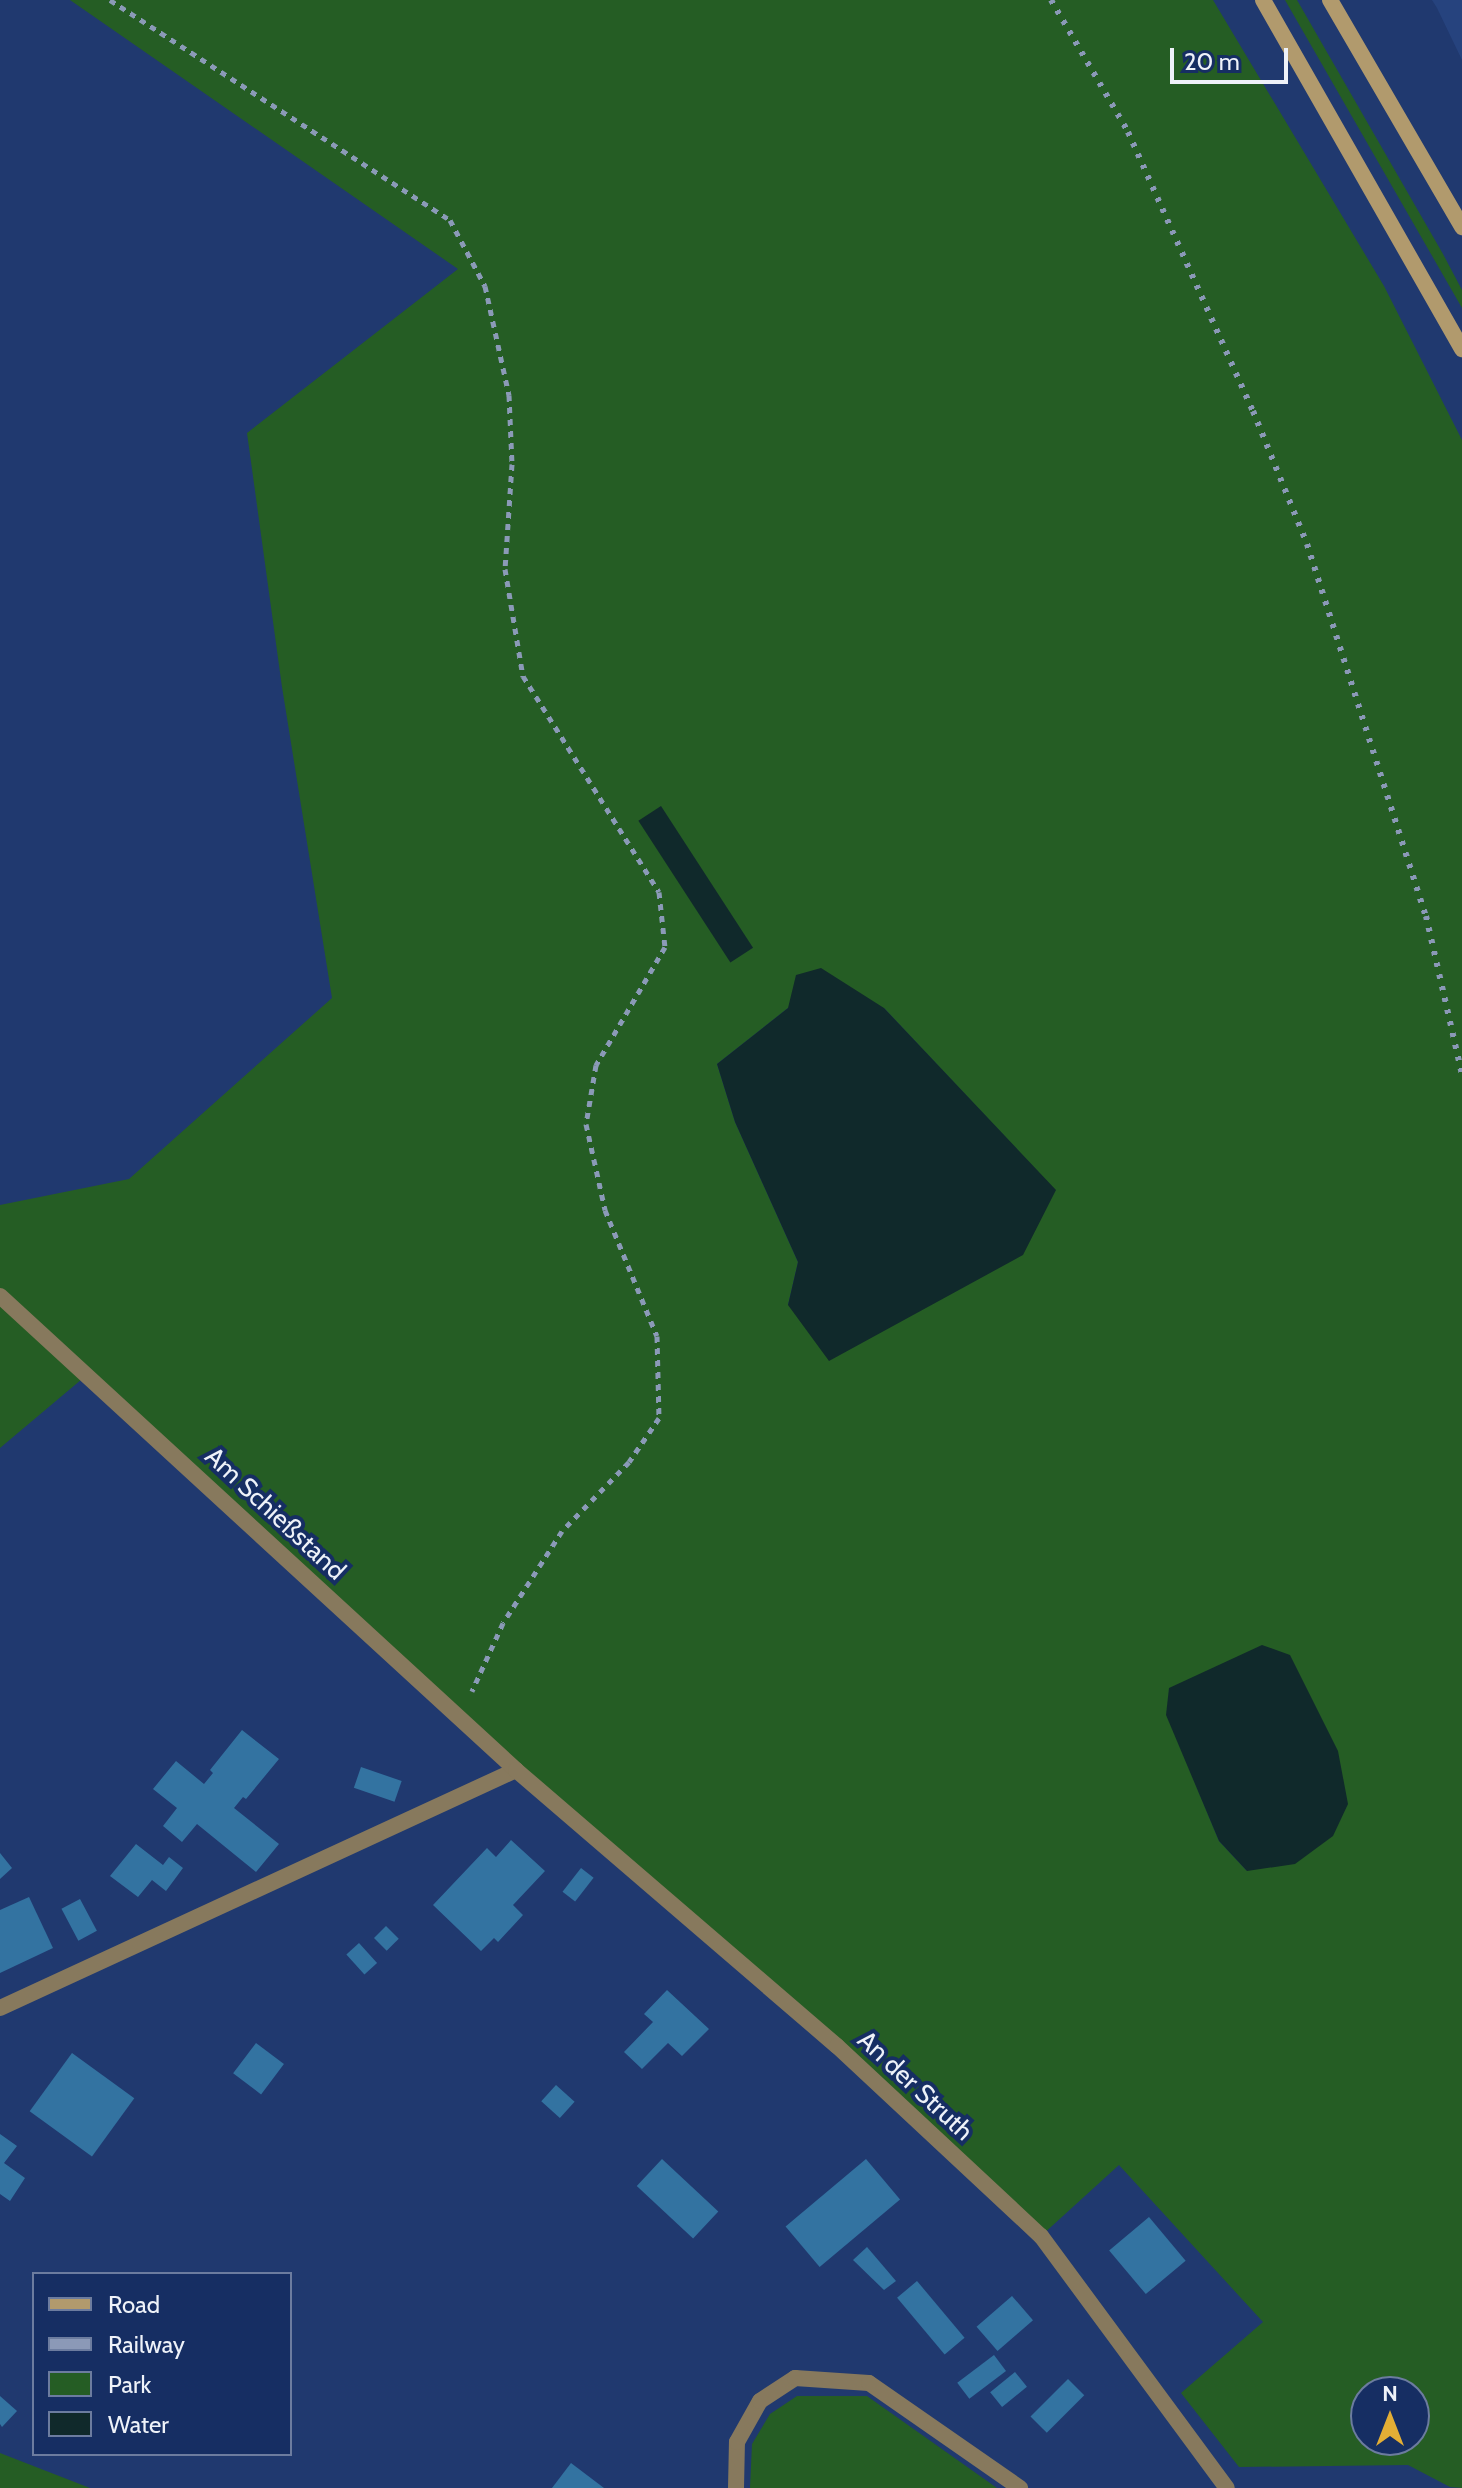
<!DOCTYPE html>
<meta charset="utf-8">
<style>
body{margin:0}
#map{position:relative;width:1462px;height:2488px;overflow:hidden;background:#20396f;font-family:Cabin,sans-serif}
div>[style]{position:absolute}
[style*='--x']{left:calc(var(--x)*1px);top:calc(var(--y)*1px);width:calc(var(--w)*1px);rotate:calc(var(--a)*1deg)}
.built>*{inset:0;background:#26437e}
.green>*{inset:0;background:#255d24}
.water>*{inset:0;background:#10292b;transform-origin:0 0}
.building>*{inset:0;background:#3373a1;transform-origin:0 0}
.path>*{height:5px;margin-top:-2.5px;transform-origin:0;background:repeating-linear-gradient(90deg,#8b9ab7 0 6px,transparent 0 12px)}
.lane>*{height:16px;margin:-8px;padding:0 8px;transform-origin:8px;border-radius:8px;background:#87795d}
.street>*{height:16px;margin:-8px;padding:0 8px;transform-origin:8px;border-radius:8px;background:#87795d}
.secondary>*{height:16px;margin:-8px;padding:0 8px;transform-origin:8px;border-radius:8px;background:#b19a6d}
.rail>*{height:6px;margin-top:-3px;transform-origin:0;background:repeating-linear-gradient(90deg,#8b99b7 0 4px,transparent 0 12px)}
span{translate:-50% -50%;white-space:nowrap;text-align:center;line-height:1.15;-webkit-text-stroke:8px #162e63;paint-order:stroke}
.street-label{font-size:26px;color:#eef2f9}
.legend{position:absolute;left:32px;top:2272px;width:260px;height:184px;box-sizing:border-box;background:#162e63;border:2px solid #6c7c9f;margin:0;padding:10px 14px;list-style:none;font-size:24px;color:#eef2f9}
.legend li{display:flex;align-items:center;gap:16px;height:40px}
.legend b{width:40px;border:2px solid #6c7c9f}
.north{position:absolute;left:1350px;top:2376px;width:80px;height:80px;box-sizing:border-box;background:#162e63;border:2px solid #6c7c9f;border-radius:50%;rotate:0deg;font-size:22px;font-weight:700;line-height:32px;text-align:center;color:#eef2f9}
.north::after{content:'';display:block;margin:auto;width:28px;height:36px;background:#e3ae35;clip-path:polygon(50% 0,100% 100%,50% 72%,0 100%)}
.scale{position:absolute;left:1170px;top:48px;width:118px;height:36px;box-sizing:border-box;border:4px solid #eef2f9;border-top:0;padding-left:10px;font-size:24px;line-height:28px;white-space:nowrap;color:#eef2f9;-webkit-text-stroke:6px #162e63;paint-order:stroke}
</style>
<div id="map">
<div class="built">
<i style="clip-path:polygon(1432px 0,1462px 0,1462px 60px,1437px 8px)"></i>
</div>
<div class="green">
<i style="clip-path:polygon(evenodd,70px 0,1213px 0,1384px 286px,1462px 440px,1462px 2488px,1450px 2487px,1408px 2465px,1239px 2467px,1181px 2393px,1263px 2322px,1119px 2165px,1041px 2236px,516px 1770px,88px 1374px,0 1448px,0 1205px,129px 1179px,332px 998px,282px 687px,247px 433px,458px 269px,70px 0,788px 1008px,884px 1008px,1055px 1190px,788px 1305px,798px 1262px,735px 1122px,717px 1064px,788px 1008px,70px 0,1167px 1715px,1247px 1871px,1219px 1841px,1167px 1715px,70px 0,1366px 2392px,1414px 2392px,1414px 2440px,1366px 2440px,1366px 2392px)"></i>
<i style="clip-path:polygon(1285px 0,1297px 0,1443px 254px,1462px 290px,1462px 308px)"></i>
<i style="clip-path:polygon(797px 2396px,867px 2396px,997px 2488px,750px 2488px,752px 2444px,770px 2414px)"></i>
<i style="clip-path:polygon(0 2453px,90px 2488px,0 2488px)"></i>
</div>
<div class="water">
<i style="left:661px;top:806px;width:169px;height:27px;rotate:57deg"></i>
<i style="clip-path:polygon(821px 968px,884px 1008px,1056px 1190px,1023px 1255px,829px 1361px,788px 1305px,798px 1262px,735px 1122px,717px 1064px,788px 1008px,796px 975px)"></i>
<i style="clip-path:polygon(1262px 1645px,1290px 1655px,1338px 1751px,1348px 1804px,1333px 1836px,1295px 1864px,1247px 1871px,1219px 1841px,1166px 1715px,1169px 1688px)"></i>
</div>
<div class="building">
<i style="clip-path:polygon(242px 1730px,279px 1759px,246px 1799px,243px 1797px,234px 1808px,279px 1844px,256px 1872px,197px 1824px,182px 1842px,163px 1826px,177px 1808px,153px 1789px,176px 1761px,204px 1784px,213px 1773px,210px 1770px)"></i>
<i style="left:361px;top:1767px;width:43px;height:22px;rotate:19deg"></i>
<i style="clip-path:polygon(511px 1840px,545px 1871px,513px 1905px,523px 1915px,498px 1942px,494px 1938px,481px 1951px,433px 1905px,487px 1848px,496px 1857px)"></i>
<i style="clip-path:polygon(136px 1844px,163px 1865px,169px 1857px,183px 1868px,166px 1891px,152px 1880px,138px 1897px,110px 1876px)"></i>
<i style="clip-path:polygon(0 1853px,12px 1868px,0 1879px)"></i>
<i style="left:581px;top:1868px;width:16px;height:30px;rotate:38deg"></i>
<i style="clip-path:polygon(29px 1897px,53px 1948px,0 1973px,0 1910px)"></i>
<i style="left:80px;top:1899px;width:36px;height:21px;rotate:62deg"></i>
<i style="left:386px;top:1926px;width:18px;height:17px;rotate:45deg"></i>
<i style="left:359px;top:1943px;width:27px;height:17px;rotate:48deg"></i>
<i style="clip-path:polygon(667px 1990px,709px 2029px,682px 2056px,668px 2043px,642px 2069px,624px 2052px,653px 2022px,644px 2014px)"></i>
<i style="left:256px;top:2043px;width:35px;height:38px;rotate:37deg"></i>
<i style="left:72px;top:2053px;width:77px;height:72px;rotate:36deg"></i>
<i style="left:556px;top:2085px;width:25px;height:22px;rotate:42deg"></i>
<i style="clip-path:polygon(0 2134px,17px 2146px,4px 2163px,25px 2178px,10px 2201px,0 2194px)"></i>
<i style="left:662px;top:2159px;width:77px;height:37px;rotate:43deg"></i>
<i style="left:866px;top:2159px;width:53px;height:105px;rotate:50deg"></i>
<i style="left:1149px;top:2217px;width:57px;height:52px;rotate:50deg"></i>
<i style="clip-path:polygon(867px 2247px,896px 2281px,884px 2290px,853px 2260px)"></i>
<i style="left:917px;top:2281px;width:74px;height:26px;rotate:50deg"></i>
<i style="left:1012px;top:2296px;width:32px;height:47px;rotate:49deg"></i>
<i style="left:994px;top:2355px;width:20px;height:46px;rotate:53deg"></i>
<i style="left:1015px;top:2372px;width:19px;height:32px;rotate:51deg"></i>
<i style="left:1068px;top:2379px;width:23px;height:53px;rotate:45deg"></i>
<i style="clip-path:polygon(0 2396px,17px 2411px,2px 2427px,0 2424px)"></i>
<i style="clip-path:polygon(571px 2463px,604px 2488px,552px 2488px)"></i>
</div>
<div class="path">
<i style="--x:110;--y:0;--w:405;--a:32.9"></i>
<i style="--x:450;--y:220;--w:75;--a:62.1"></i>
<i style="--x:485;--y:286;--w:112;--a:77.6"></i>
<i style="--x:509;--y:395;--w:69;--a:87.5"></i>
<i style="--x:512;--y:464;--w:105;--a:93.8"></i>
<i style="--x:505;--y:569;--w:109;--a:80.5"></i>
<i style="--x:523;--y:676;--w:255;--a:57.8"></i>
<i style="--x:659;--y:892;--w:55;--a:83.8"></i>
<i style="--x:665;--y:947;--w:137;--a:120.3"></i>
<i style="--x:596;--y:1065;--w:60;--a:99.6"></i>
<i style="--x:586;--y:1124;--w:88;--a:77.5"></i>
<i style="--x:605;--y:1210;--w:136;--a:67.6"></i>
<i style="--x:657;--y:1336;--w:82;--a:88.6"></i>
<i style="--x:659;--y:1418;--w:53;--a:124.3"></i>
<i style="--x:629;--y:1462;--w:96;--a:134.2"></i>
<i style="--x:562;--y:1531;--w:109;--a:122.7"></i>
<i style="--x:503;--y:1623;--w:75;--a:114.5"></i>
</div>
<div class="lane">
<i style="--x:0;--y:2008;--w:568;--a:-24.76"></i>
<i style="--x:736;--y:2488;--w:46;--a:-88.8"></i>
<i style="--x:737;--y:2442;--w:47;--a:-60.7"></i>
<i style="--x:760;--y:2401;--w:42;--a:-33.3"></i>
<i style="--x:795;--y:2378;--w:74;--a:3.9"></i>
<i style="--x:869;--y:2383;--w:184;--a:34.8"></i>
</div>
<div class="street">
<i style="--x:0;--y:1296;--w:701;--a:42.57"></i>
<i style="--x:516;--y:1770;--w:423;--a:40.7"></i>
<i style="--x:837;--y:2046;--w:279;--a:43"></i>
<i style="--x:1041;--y:2236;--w:313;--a:53.6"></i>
</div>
<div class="secondary">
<i style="--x:1263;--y:0;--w:402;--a:60.3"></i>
<i style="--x:1330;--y:0;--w:263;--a:59.8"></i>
</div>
<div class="rail">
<i style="--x:1051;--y:0;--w:153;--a:59.7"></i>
<i style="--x:1128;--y:132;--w:306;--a:65.9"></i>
<i style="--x:1253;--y:411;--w:144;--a:67.9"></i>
<i style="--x:1307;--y:544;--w:391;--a:72.3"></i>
<i style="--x:1426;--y:916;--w:162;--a:77.2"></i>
</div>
<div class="street-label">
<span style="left:275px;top:1514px;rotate:43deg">Am Schießstand</span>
<span style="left:915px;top:2086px;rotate:43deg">An der Struth</span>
</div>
<ul class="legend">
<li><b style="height:10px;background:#b19a6d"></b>Road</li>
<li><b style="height:10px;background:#8b99b7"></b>Railway</li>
<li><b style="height:22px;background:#255d24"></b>Park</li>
<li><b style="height:22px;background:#10292b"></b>Water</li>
</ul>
<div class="north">N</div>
<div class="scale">20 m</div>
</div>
